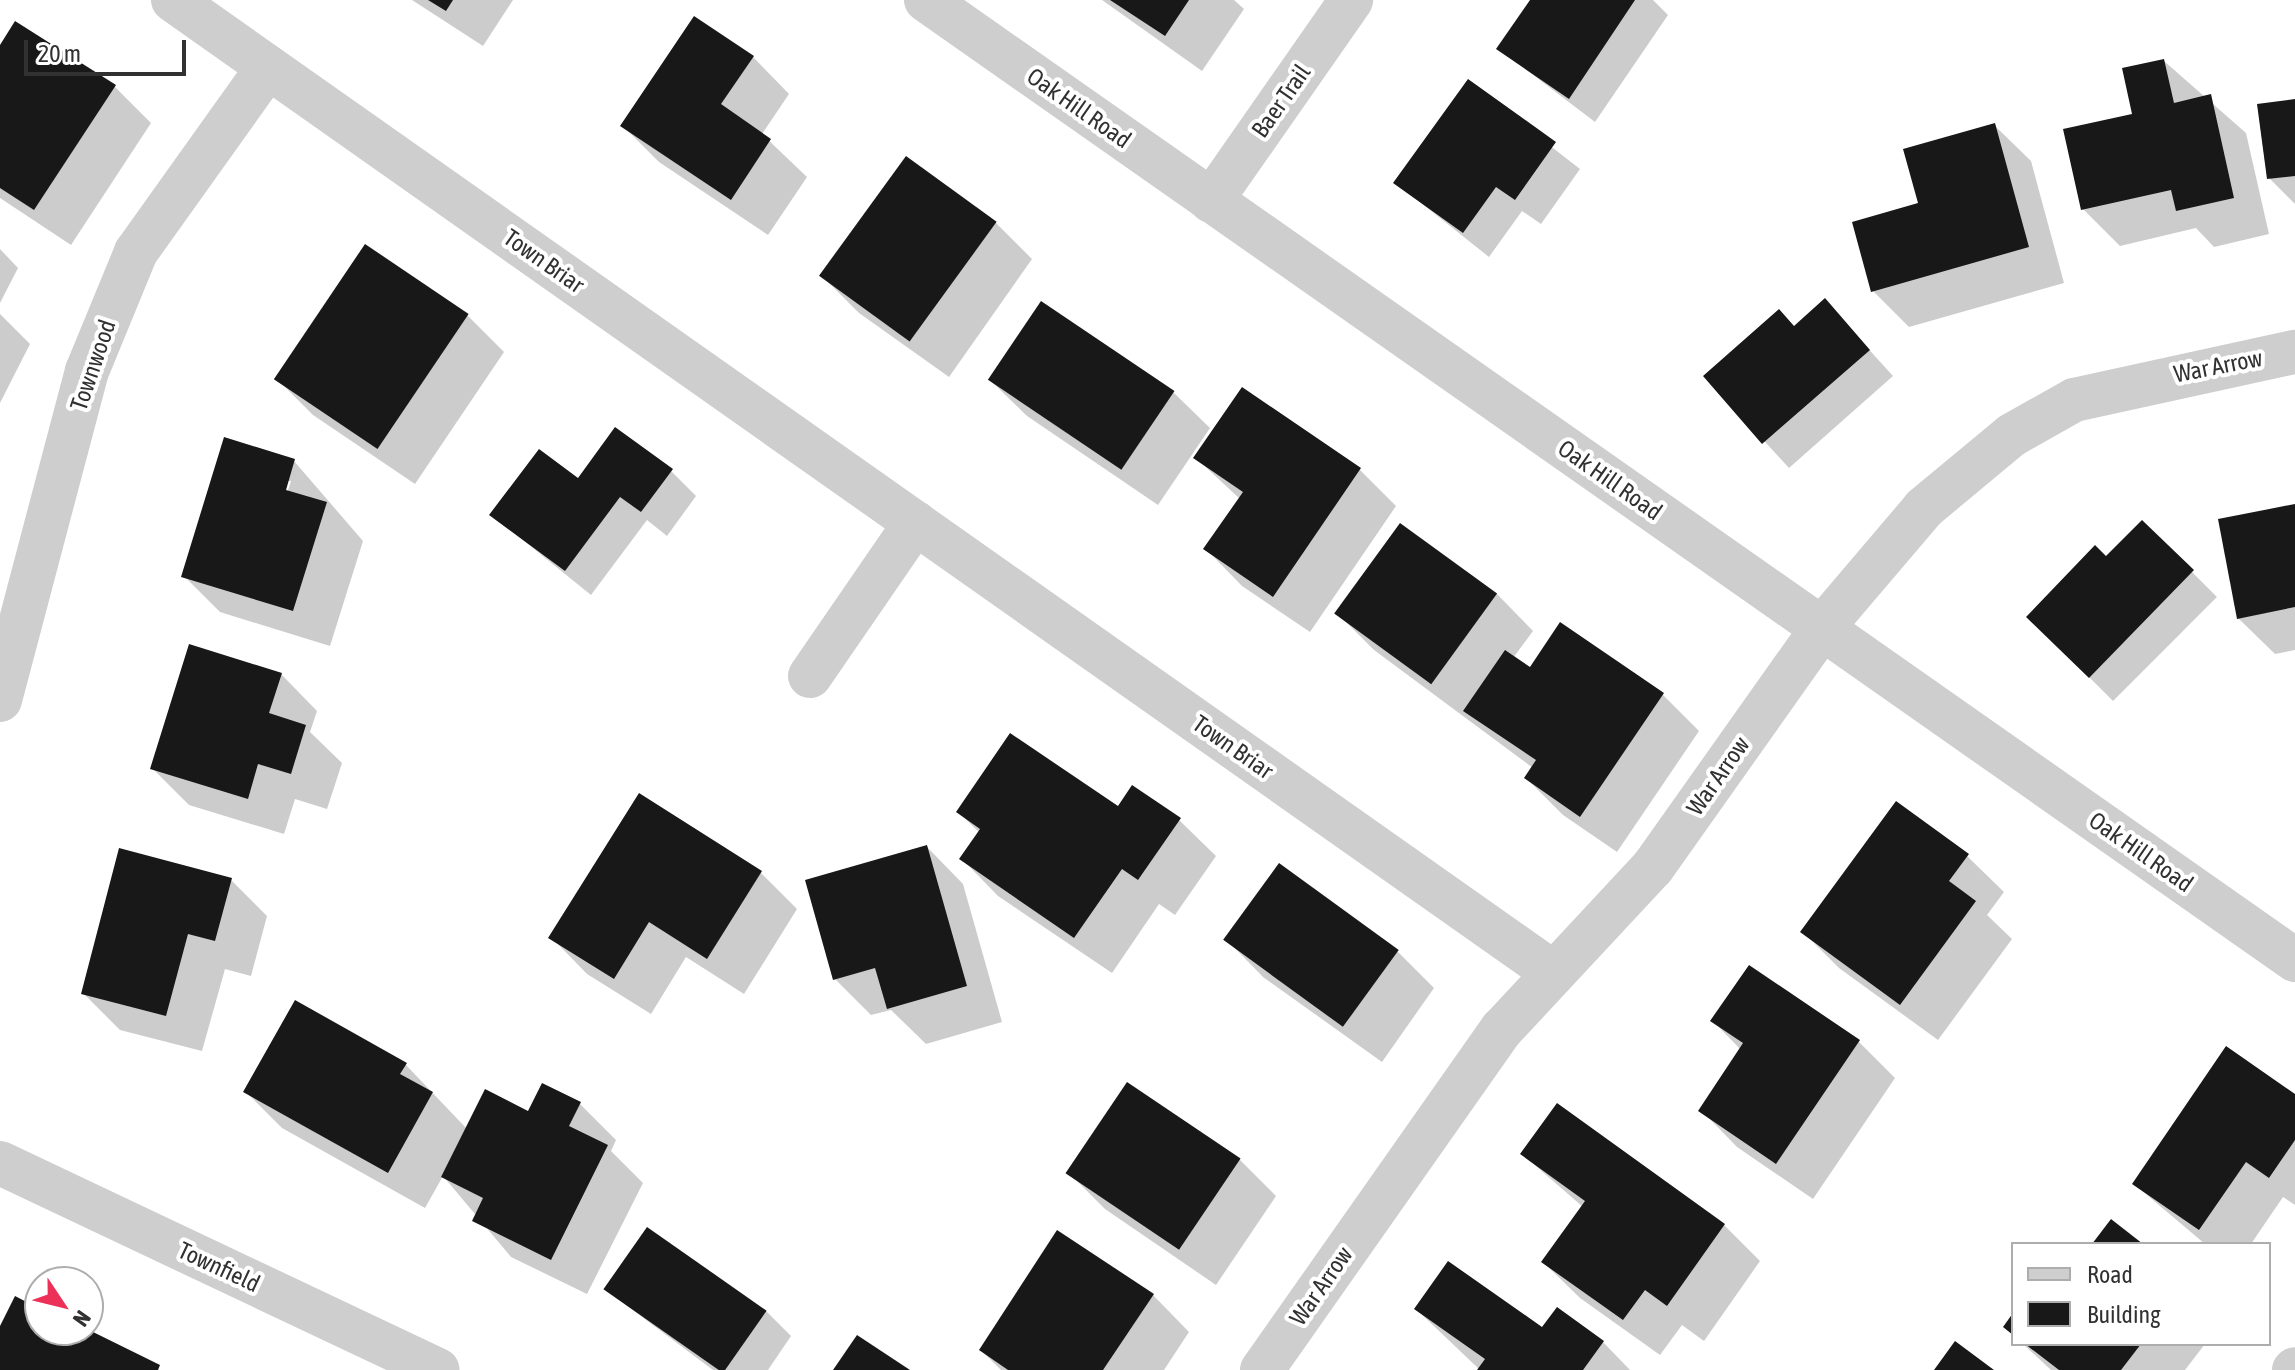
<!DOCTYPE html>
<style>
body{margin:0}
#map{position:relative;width:2295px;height:1370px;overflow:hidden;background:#fff;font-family:"Asap Condensed",sans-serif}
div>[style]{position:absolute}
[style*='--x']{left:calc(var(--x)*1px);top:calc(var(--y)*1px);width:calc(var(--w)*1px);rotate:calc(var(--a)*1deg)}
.shadow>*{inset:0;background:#0003;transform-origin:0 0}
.building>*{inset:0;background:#181818;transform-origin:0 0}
.street>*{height:44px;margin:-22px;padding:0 22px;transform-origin:22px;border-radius:22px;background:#cecece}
span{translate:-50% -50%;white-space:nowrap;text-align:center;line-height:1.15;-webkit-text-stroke:8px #fff;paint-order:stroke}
.street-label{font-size:24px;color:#313131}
.legend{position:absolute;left:2011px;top:1242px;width:260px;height:104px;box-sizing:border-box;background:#fff;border:2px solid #adadad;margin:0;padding:10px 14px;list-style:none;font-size:24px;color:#313131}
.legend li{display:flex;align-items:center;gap:16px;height:40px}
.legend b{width:40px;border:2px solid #adadad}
.north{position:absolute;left:24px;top:1266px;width:80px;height:80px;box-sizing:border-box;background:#fff;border:2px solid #adadad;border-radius:50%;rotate:125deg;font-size:22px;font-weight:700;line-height:32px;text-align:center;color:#313131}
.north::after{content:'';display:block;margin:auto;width:28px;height:36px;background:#ec3058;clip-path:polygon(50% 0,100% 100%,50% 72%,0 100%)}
.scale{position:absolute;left:24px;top:40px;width:162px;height:36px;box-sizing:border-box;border:4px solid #313131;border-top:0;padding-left:10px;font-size:24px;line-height:28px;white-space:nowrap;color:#313131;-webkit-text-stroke:6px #fff;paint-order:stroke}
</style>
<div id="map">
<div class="shadow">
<i style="clip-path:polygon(412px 0,513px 0,483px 46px)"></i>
<i style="clip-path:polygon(1102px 0,1234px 0,1244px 9px,1202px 71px)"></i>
<i style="clip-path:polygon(1532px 0,1653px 0,1668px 15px,1595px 122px,1499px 49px)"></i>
<i style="clip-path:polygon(0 49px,115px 87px,151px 123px,71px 245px,0 198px)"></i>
<i style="clip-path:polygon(753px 57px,789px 94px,762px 134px,807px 177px,768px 235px,659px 162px,622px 125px)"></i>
<i style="clip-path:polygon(2164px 61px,2246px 133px,2269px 234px,2214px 247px,2196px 228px,2120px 246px,2083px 209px)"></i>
<i style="clip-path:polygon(1468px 82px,1580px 169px,1541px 224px,1522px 211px,1489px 257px,1396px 183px)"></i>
<i style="clip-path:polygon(2295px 101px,2295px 204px,2269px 178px)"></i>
<i style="clip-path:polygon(1994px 125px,2031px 161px,2064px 283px,1909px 327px,1873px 291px,1920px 204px)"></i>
<i style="clip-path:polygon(906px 159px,996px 223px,1032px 259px,949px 377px,859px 313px,823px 277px)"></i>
<i style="clip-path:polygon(365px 247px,468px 316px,504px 352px,415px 484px,313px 415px,276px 378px)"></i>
<i style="clip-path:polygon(0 249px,18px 268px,0 303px)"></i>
<i style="clip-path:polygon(1825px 301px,1893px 376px,1789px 468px,1705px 376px,1795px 327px)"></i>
<i style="clip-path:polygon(0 314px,30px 344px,0 403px)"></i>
<i style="clip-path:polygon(990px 380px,1173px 392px,1210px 428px,1158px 505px,1027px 416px)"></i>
<i style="clip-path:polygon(1196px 458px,1360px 470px,1396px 506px,1310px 632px,1242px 586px,1206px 549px,1240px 499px)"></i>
<i style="clip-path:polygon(evenodd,294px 461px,363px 541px,330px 646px,220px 612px,184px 576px,294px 461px,287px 481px,291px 481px,285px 500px,287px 481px)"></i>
<i style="clip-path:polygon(671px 471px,696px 496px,667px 536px,647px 520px,591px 595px,492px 515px,578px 480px)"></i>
<i style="clip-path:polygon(2295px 506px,2295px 650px,2275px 654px,2238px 618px)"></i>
<i style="left:2142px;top:522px;width:106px;height:147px;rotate:45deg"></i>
<i style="clip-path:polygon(1497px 594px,1533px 631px,1513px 658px,1530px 670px,1560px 625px,1663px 695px,1699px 731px,1617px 852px,1563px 815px,1526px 778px,1533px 768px,1374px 650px,1338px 614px)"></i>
<i style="clip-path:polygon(281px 674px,317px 711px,310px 732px,342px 763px,327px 809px,295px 799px,284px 834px,189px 805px,153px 769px)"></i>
<i style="clip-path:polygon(639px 796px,761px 873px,797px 909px,744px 994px,686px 957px,651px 1014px,587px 974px,551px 937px)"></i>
<i style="clip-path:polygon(1118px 809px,1179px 820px,1216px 856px,1175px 915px,1159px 904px,1112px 973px,998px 896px,962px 859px,980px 833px,958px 812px)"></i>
<i style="clip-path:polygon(927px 847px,963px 884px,1002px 1022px,926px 1044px,891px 1010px,871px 1015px,835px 979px)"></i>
<i style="clip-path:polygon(1967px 856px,2004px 892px,1987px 915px,2012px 939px,1938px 1040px,1839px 968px,1803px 932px)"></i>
<i style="clip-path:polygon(231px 880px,267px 916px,251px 976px,225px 969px,202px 1051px,120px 1030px,83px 993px)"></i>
<i style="clip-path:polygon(1227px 940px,1398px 952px,1434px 988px,1382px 1062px,1263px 977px)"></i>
<i style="clip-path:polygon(1713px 1021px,1858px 1041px,1895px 1078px,1813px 1199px,1737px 1147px,1701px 1110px,1741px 1050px)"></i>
<i style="clip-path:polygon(406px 1065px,467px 1129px,580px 1104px,616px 1140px,611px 1151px,643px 1183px,587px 1294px,511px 1257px,443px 1176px,425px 1208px,282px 1128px,246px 1092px)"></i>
<i style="clip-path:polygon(1128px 1084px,1240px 1160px,1276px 1196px,1216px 1285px,1105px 1209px,1068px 1172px)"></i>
<i style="clip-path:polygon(2295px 1096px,2295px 1205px,2283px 1197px,2251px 1244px,2205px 1244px,2134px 1184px)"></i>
<i style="clip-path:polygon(1522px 1154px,1724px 1225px,1760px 1261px,1704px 1341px,1682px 1325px,1660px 1355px,1580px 1298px,1543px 1262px,1583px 1207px)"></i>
<i style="clip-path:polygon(606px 1290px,766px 1311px,791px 1336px,768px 1370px,713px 1370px)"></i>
<i style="clip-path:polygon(1153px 1295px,1189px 1332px,1164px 1370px,1001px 1370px,981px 1350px)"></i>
<i style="clip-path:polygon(1416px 1309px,1603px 1342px,1630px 1370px,1480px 1370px)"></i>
<i style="clip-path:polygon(2023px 1344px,2205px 1344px,2185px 1370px,2051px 1370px)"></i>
</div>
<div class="building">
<i style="clip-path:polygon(428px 0,453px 0,446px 11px)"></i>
<i style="clip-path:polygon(1110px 0,1189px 0,1165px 36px)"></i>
<i style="clip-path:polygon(1530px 0,1635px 0,1569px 99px,1496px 49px)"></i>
<i style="clip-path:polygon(694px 16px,754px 56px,721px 104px,771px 139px,731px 200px,620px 126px)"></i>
<i style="clip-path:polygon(15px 21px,116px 85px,34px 210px,0 188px,0 45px)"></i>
<i style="clip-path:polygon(2164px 59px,2174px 103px,2211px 94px,2234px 198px,2176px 211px,2171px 190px,2081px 210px,2063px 129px,2132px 114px,2122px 68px)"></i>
<i style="clip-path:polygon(1468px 79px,1556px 142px,1515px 200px,1496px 187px,1463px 233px,1393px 183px)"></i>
<i style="clip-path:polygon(2295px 99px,2295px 176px,2267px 179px,2257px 104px)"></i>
<i style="clip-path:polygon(1995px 123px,2029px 247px,1871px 292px,1852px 222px,1918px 203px,1903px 149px)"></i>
<i style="left:906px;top:156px;width:112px;height:148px;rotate:36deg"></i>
<i style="left:365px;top:244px;width:125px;height:163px;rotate:34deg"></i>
<i style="clip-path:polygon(1825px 298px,1870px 350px,1762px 444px,1703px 376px,1779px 309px,1794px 326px)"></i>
<i style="left:1041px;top:301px;width:161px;height:95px;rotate:34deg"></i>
<i style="clip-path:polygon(1242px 387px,1361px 468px,1273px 597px,1203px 549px,1243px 492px,1193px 458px)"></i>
<i style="clip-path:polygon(615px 427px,673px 469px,641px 512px,620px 497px,565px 571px,489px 515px,539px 449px,578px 478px)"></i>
<i style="clip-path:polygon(224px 437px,295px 459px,286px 490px,327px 502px,293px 611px,181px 577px)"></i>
<i style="clip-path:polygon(2295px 504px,2295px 607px,2237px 619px,2218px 519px)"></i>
<i style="clip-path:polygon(2142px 520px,2194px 570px,2089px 678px,2026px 617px,2095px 545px,2106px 556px)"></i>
<i style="left:1400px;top:523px;width:120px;height:112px;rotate:36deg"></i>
<i style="clip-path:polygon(1560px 622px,1664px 693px,1580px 817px,1524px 778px,1536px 760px,1463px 711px,1505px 650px,1530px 667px)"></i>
<i style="clip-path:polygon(189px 644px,282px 673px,269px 713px,306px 725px,291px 774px,258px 764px,248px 799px,150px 769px)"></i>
<i style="clip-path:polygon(1010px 733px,1118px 806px,1132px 785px,1181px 818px,1138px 880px,1122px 869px,1074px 938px,959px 859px,980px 829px,956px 812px)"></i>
<i style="clip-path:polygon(639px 793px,762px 871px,707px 959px,649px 922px,614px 979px,548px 938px)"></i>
<i style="clip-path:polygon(1896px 801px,1969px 854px,1949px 881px,1976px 901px,1900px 1005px,1800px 932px)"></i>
<i style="clip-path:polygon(927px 845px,967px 986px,887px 1009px,875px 968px,833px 980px,805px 880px)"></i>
<i style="clip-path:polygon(119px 848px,232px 878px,215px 941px,188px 934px,166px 1016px,81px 994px)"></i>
<i style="left:1279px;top:863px;width:148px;height:95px;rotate:36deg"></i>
<i style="clip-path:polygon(1749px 965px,1860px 1040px,1776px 1164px,1698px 1111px,1743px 1043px,1710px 1021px)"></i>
<i style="clip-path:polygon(295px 1000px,407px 1063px,400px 1074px,433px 1092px,388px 1173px,243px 1092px)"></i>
<i style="clip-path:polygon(2226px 1046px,2295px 1094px,2295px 1140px,2269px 1178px,2246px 1162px,2199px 1230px,2132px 1184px)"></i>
<i style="left:1127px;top:1082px;width:137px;height:110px;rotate:34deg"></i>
<i style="clip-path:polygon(542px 1083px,581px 1102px,569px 1126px,608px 1145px,551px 1260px,472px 1221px,483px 1198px,441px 1177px,485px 1089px,528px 1111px)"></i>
<i style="clip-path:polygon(1557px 1103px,1725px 1224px,1667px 1306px,1645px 1290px,1623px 1320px,1541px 1262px,1585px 1201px,1520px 1154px)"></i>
<i style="clip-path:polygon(2111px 1219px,2143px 1244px,2092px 1244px)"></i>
<i style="left:647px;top:1227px;width:146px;height:76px;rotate:35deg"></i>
<i style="clip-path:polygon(1057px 1230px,1154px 1294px,1103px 1370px,1008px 1370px,979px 1350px)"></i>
<i style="clip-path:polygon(1448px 1261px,1542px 1327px,1557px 1307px,1604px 1341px,1583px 1370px,1477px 1370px,1485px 1359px,1414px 1309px)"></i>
<i style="clip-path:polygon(15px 1296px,40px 1309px,40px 1330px,89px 1330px,160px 1365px,158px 1370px,0 1370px,0 1326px)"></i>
<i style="clip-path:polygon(2013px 1313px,2013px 1335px,2003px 1327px)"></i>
<i style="clip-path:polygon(857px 1335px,910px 1370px,833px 1370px)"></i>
<i style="clip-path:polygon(1955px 1341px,1994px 1370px,1934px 1370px)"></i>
<i style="clip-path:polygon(2025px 1344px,2141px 1344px,2121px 1370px,2059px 1370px)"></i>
</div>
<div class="street">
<i style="--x:173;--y:0;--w:1686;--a:35.17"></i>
<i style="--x:926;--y:0;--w:1672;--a:35.04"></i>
<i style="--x:1211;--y:201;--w:245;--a:-55.1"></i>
<i style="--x:810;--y:676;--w:186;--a:-55.5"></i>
<i style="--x:0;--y:700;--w:340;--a:-75.2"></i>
<i style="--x:87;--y:371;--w:129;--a:-67.6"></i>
<i style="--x:136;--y:252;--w:227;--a:-54.5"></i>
<i style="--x:0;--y:1163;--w:484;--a:25.3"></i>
<i style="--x:1262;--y:1370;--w:417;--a:-54.9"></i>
<i style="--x:1502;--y:1029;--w:221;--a:-47"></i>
<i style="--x:1653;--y:867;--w:293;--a:-54.7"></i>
<i style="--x:1822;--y:628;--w:157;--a:-49.6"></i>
<i style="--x:1924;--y:508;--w:114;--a:-39.7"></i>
<i style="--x:2012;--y:435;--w:71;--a:-29.4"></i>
<i style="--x:2074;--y:400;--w:226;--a:-12.3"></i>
<i style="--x:2294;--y:1370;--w:1;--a:-45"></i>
</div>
<div class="street-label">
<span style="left:1281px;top:101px;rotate:-55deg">Baer Trail</span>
<span style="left:1079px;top:108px;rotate:35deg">Oak Hill Road</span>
<span style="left:544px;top:261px;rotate:35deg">Town Briar</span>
<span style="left:93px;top:365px;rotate:-71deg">Townwood</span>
<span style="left:2218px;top:366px;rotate:-11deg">War Arrow</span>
<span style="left:1610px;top:480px;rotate:35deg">Oak Hill Road</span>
<span style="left:1233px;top:747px;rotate:35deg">Town Briar</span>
<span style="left:1718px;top:776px;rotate:-55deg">War Arrow</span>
<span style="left:2141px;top:852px;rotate:35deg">Oak Hill Road</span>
<span style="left:219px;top:1267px;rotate:25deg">Townfield</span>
<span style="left:1321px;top:1286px;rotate:-55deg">War Arrow</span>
</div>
<ul class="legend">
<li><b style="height:10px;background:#cecece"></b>Road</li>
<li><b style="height:22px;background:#181818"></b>Building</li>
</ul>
<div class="north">N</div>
<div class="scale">20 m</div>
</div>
